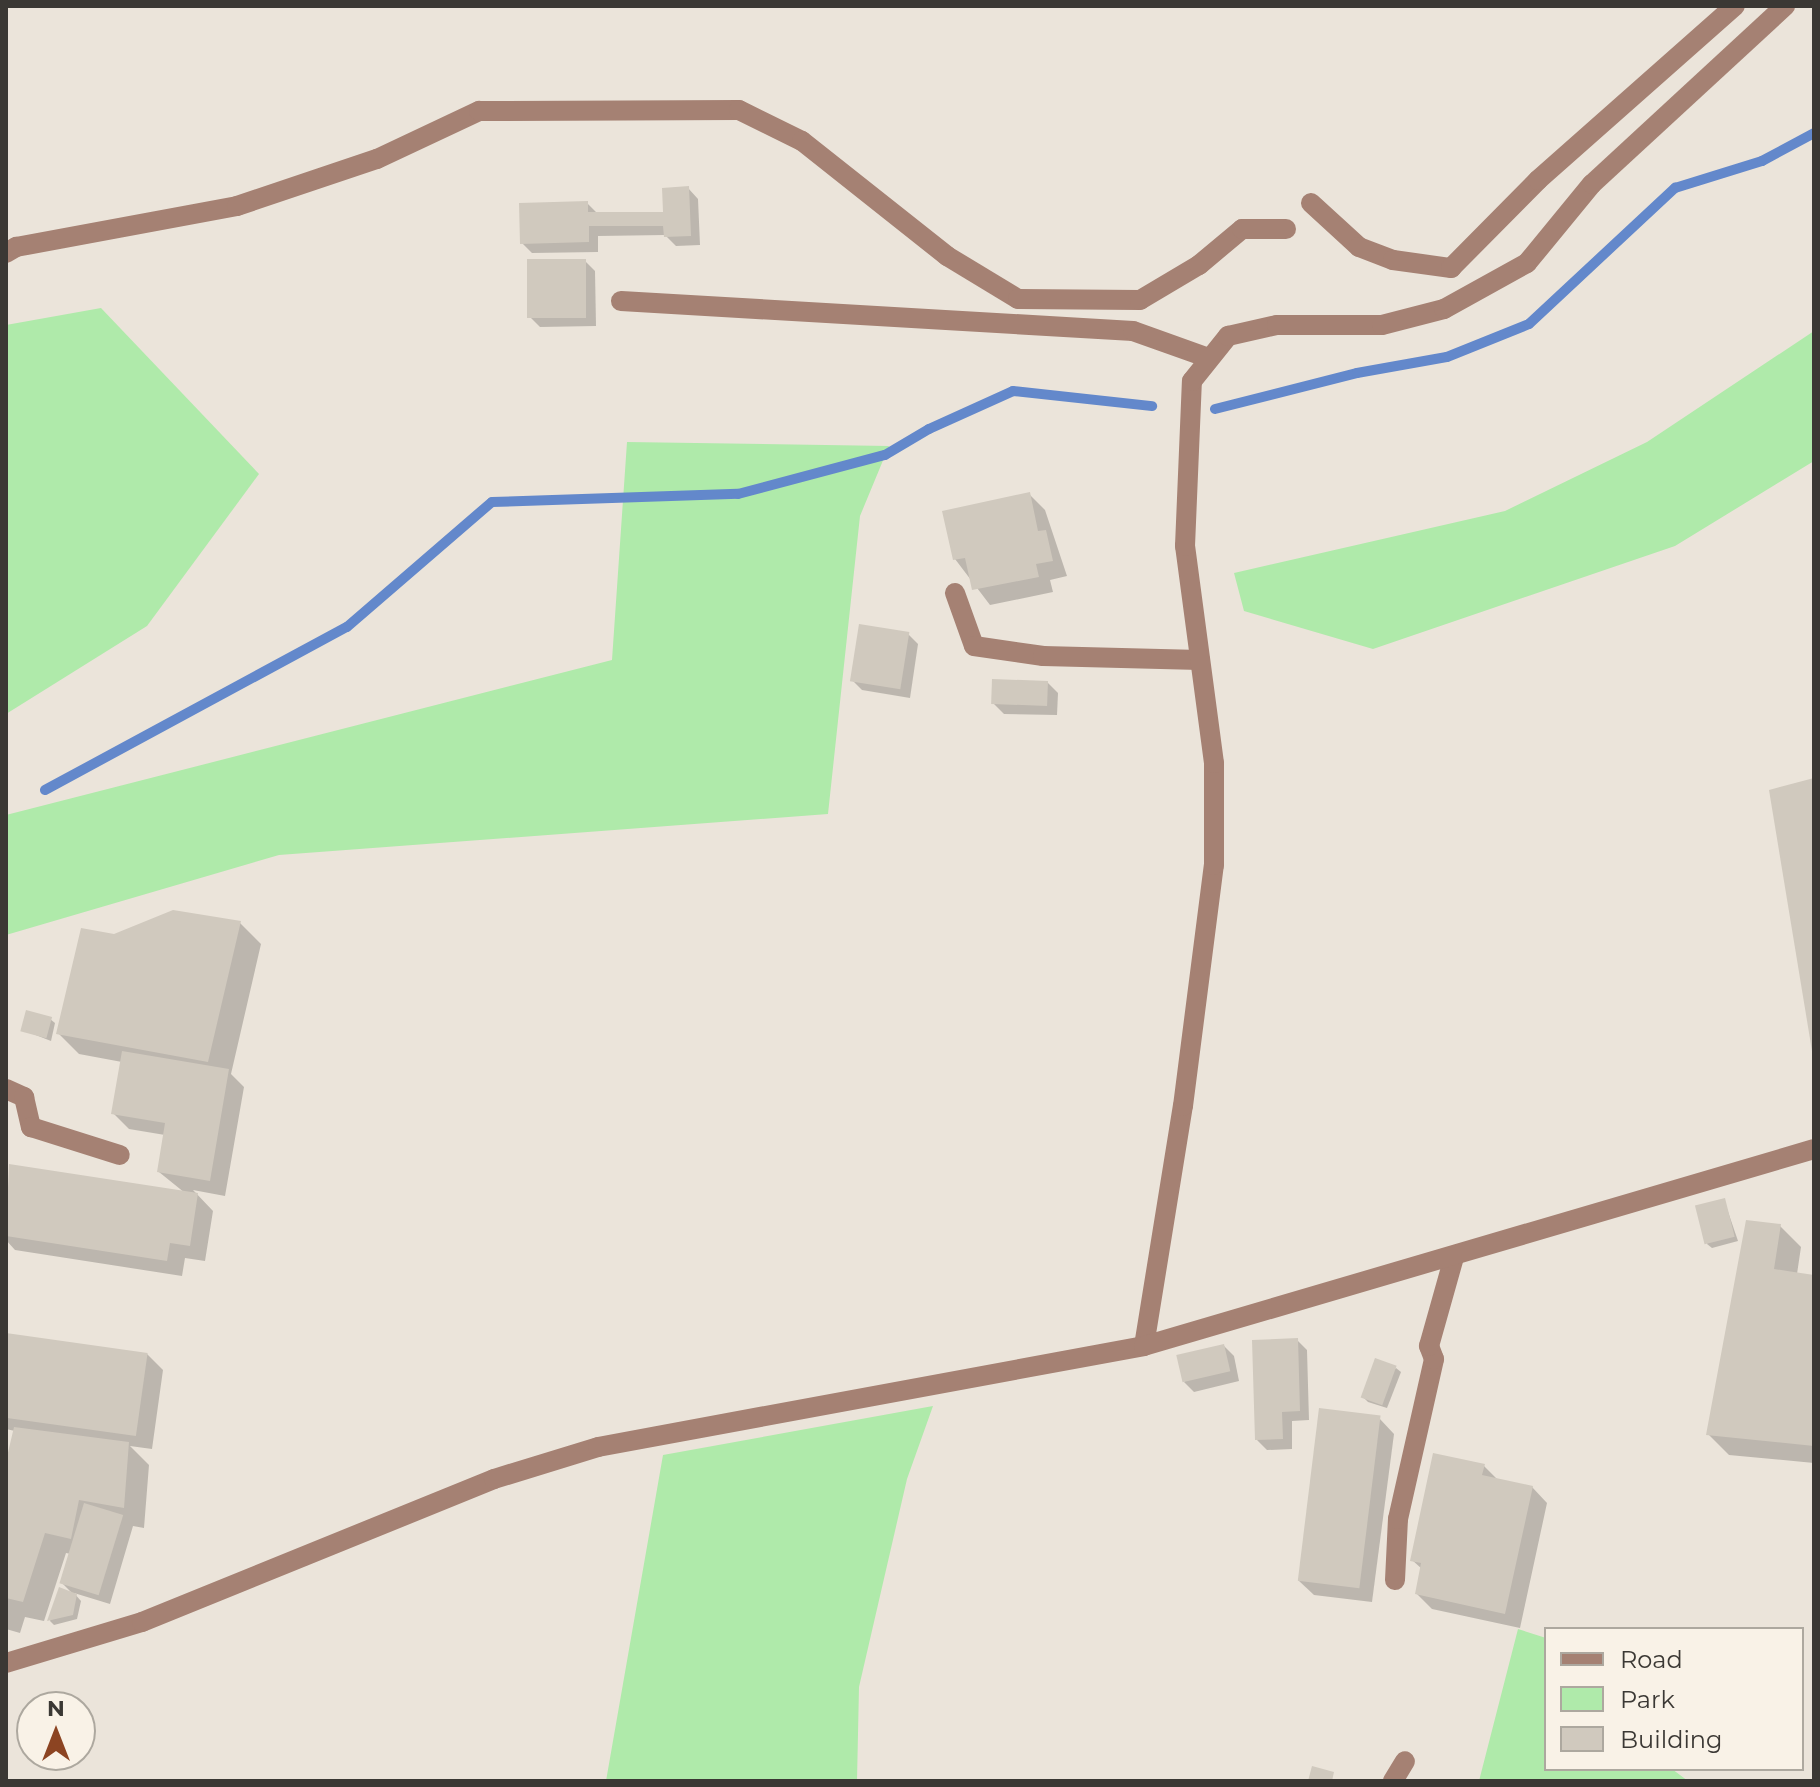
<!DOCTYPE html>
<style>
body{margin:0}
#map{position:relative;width:1820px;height:1787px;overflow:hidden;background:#ebe4da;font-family:Montserrat,sans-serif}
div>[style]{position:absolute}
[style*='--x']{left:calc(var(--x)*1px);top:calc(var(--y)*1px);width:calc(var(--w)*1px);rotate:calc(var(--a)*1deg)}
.green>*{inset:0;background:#afeaaa}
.shadow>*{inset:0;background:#0003}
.stream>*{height:10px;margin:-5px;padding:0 5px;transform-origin:5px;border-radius:5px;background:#6388cb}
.building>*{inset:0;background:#d0c9be;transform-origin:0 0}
.minor>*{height:20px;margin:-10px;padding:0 10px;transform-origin:10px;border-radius:10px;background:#a58173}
span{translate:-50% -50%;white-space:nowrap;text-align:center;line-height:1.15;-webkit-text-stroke:6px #f9f2e7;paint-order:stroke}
.frame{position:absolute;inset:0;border:8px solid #3b3834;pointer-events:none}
.legend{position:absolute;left:1544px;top:1627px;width:260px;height:144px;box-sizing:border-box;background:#f9f2e7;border:2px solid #ada89f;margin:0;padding:10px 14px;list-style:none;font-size:24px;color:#3b3834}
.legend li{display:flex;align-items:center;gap:16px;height:40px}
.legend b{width:40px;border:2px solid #ada89f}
.north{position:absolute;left:16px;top:1691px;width:80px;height:80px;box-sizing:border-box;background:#f9f2e7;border:2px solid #ada89f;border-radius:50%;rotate:0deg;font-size:22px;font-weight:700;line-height:32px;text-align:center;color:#3b3834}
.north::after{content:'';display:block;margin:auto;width:28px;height:36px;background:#8c4422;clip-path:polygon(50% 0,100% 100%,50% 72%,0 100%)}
</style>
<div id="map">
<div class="green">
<i style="clip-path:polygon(101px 308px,259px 474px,147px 626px,6px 714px,6px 325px)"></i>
<i style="clip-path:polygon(1814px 331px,1814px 461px,1675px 546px,1373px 649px,1244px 611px,1234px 573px,1505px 511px,1647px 442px)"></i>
<i style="clip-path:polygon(627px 442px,889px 446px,860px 516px,828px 814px,279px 855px,6px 935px,6px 815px,612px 660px)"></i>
<i style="clip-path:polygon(933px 1406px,907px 1479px,859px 1687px,857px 1781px,606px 1781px,663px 1455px)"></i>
<i style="clip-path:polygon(1518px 1629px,1546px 1638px,1546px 1769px,1672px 1769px,1688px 1781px,1479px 1781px)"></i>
</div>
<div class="shadow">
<i style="clip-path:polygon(688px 188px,698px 199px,700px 245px,676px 246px,665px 235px,598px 236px,598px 252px,532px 253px,522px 243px,587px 203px,598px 214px,665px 214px)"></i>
<i style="clip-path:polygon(585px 261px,595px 271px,596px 326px,540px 327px,530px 317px)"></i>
<i style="clip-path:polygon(1029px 494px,1045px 510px,1067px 576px,1050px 580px,1053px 592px,990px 605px,955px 559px)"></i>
<i style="clip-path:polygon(908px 634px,918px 644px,910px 698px,862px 690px,852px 680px)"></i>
<i style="clip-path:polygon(1047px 682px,1058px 693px,1057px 715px,1004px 714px,993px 703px)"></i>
<i style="clip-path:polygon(240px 923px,261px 944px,231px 1074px,244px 1087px,225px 1196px,193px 1190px,213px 1211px,205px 1261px,185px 1258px,182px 1276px,15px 1250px,6px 1240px,10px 1166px,185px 1193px,159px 1172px,165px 1135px,129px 1129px,113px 1113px,122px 1062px,79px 1054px,58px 1033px,114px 936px)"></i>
<i style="clip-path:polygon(50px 1019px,55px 1023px,51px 1041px,23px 1030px)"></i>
<i style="clip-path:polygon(1724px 1200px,1738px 1241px,1712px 1248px,1707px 1244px)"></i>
<i style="clip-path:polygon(1780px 1226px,1801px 1247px,1797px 1274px,1814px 1277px,1814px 1463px,1729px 1455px,1709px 1435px)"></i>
<i style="clip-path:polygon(6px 1335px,147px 1354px,163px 1370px,152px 1449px,130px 1446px,149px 1465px,144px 1528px,133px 1526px,110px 1604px,74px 1593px,81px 1601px,77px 1619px,54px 1625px,50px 1621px,60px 1589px,74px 1595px,62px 1583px,71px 1554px,66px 1553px,44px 1621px,25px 1617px,20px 1633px,6px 1629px,6px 1466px,15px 1431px,6px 1429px)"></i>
<i style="clip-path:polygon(1297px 1340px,1307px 1350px,1309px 1420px,1292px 1421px,1292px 1449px,1267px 1450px,1257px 1440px)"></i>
<i style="clip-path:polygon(1224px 1346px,1234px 1356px,1239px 1381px,1194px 1392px,1184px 1382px)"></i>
<i style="clip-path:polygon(1396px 1368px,1401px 1372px,1387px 1408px,1368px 1402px,1363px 1397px)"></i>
<i style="clip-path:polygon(1379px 1418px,1394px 1434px,1372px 1602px,1314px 1595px,1298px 1580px)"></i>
<i style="clip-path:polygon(1484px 1466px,1498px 1480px,1532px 1487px,1547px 1503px,1520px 1628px,1432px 1609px,1417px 1594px,1422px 1569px,1412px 1560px)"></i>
</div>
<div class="stream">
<i style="--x:1215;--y:409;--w:146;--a:-14.2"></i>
<i style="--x:1357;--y:373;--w:91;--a:-10.1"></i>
<i style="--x:1447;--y:357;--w:88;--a:-21.9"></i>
<i style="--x:1529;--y:324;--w:200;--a:-43"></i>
<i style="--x:1675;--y:188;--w:91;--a:-17.2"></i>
<i style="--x:1762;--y:161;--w:59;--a:-28.3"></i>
<i style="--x:45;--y:790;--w:343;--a:-28.4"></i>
<i style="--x:347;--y:627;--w:191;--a:-40.8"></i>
<i style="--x:492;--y:502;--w:246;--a:-1.9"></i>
<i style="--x:738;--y:494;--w:152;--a:-14.9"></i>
<i style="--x:885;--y:455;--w:51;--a:-30.6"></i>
<i style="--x:929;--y:429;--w:92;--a:-24.3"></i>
<i style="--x:1013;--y:391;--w:140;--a:6.2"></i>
</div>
<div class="building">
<i style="clip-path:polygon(689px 186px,691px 236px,664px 237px,663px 226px,589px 226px,589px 242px,520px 244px,519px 203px,588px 201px,588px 212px,663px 212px,662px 188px)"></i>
<i style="left:527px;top:259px;width:59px;height:59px"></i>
<i style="clip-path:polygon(1030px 492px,1038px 531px,1046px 530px,1053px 561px,1036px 564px,1039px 577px,972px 590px,965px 558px,953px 560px,942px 511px)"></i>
<i style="left:859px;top:624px;width:51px;height:58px;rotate:9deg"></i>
<i style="left:992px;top:679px;width:56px;height:25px;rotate:2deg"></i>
<i style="clip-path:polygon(1814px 778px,1814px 1051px,1812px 1051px,1769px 790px)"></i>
<i style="clip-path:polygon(173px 910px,241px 921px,208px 1062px,56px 1034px,81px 928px,114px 934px)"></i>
<i style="left:26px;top:1010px;width:27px;height:22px;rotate:15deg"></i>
<i style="clip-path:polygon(122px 1051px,229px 1069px,210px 1181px,157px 1172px,165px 1123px,111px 1114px)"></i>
<i style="clip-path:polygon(9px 1164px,198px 1193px,190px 1246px,170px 1243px,167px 1261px,6px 1236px)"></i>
<i style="left:1725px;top:1198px;width:40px;height:31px;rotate:76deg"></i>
<i style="clip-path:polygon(1746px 1220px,1781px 1224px,1774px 1269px,1814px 1275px,1814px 1446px,1706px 1435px)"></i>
<i style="left:6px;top:1333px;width:143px;height:84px;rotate:8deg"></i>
<i style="clip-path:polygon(1298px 1338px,1300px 1411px,1282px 1412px,1283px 1439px,1255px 1440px,1252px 1340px)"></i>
<i style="left:1224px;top:1344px;width:28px;height:49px;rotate:77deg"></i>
<i style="left:1375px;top:1358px;width:23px;height:42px;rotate:20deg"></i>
<i style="left:1319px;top:1408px;width:62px;height:174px;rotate:7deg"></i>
<i style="clip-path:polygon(14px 1427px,129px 1442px,124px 1508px,79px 1500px,71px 1539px,45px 1533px,23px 1602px,6px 1598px,6px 1461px)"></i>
<i style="clip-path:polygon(1433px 1453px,1485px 1464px,1482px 1475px,1533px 1486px,1505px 1614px,1415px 1594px,1421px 1563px,1410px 1561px)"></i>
<i style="left:84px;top:1503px;width:41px;height:84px;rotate:17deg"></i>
<i style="clip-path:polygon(59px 1587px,77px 1594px,73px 1615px,47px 1621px)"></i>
<i style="clip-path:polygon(1312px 1766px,1334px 1772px,1332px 1781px,1308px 1781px)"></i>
</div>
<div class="minor">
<i style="--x:1311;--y:203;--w:65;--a:42.5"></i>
<i style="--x:1359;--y:247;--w:36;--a:21"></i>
<i style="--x:1393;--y:260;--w:59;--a:7.9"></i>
<i style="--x:1451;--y:268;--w:124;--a:-45.3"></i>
<i style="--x:1538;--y:180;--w:263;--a:-41.5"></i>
<i style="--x:6;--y:253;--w:12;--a:-31"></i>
<i style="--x:16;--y:247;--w:225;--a:-10.5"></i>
<i style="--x:237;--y:206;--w:148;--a:-18.6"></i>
<i style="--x:377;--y:159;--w:113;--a:-25.2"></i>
<i style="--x:479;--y:111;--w:260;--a:-0.2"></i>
<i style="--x:739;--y:110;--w:70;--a:26.2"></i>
<i style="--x:802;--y:141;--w:185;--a:38.4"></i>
<i style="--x:947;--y:256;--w:83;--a:31.2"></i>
<i style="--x:1018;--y:299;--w:122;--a:0.5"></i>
<i style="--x:1140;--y:300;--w:69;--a:-30.7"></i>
<i style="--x:1199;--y:265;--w:56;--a:-39.9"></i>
<i style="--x:1242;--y:229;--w:44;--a:0"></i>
<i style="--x:621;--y:301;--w:513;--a:3.35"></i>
<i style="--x:1133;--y:331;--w:77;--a:19.6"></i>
<i style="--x:955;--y:593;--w:56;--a:70.3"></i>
<i style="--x:974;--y:646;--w:70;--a:8.2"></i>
<i style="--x:1043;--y:656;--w:157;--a:1.5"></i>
<i style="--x:6;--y:1089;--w:20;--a:24"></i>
<i style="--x:24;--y:1097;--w:31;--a:77"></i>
<i style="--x:31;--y:1127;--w:93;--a:17.5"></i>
<i style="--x:1144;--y:1346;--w:243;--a:-80.8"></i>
<i style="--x:1183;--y:1106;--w:243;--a:-82.7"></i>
<i style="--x:1214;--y:865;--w:102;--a:-90"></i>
<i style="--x:1214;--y:763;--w:219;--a:-97.6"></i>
<i style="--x:1185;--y:546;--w:165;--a:-87.6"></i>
<i style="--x:1192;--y:381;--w:58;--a:-51.3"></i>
<i style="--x:1228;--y:336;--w:50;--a:-12.7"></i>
<i style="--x:1277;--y:325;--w:105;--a:0"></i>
<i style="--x:1382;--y:325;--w:64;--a:-14.5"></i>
<i style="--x:1444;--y:309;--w:95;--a:-29"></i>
<i style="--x:1527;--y:263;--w:102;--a:-50.6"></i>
<i style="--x:1592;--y:184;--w:263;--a:-42.7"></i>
<i style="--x:1395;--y:1580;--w:61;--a:-87.2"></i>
<i style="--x:1398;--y:1519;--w:164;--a:-77.3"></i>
<i style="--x:1434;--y:1359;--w:14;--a:-111"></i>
<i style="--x:1429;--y:1346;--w:92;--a:-74.3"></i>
<i style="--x:6;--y:1663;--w:142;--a:-16.8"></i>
<i style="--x:142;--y:1622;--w:380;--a:-22.1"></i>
<i style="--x:494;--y:1479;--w:109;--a:-17.1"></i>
<i style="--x:598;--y:1447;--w:555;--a:-10.48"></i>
<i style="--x:1144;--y:1346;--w:698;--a:-16.38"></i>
<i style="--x:1393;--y:1781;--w:23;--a:-59"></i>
</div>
<div class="frame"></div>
<ul class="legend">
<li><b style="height:10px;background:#a58173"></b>Road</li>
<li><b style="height:22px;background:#afeaaa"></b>Park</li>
<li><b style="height:22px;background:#d0c9be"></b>Building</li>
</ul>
<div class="north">N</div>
</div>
